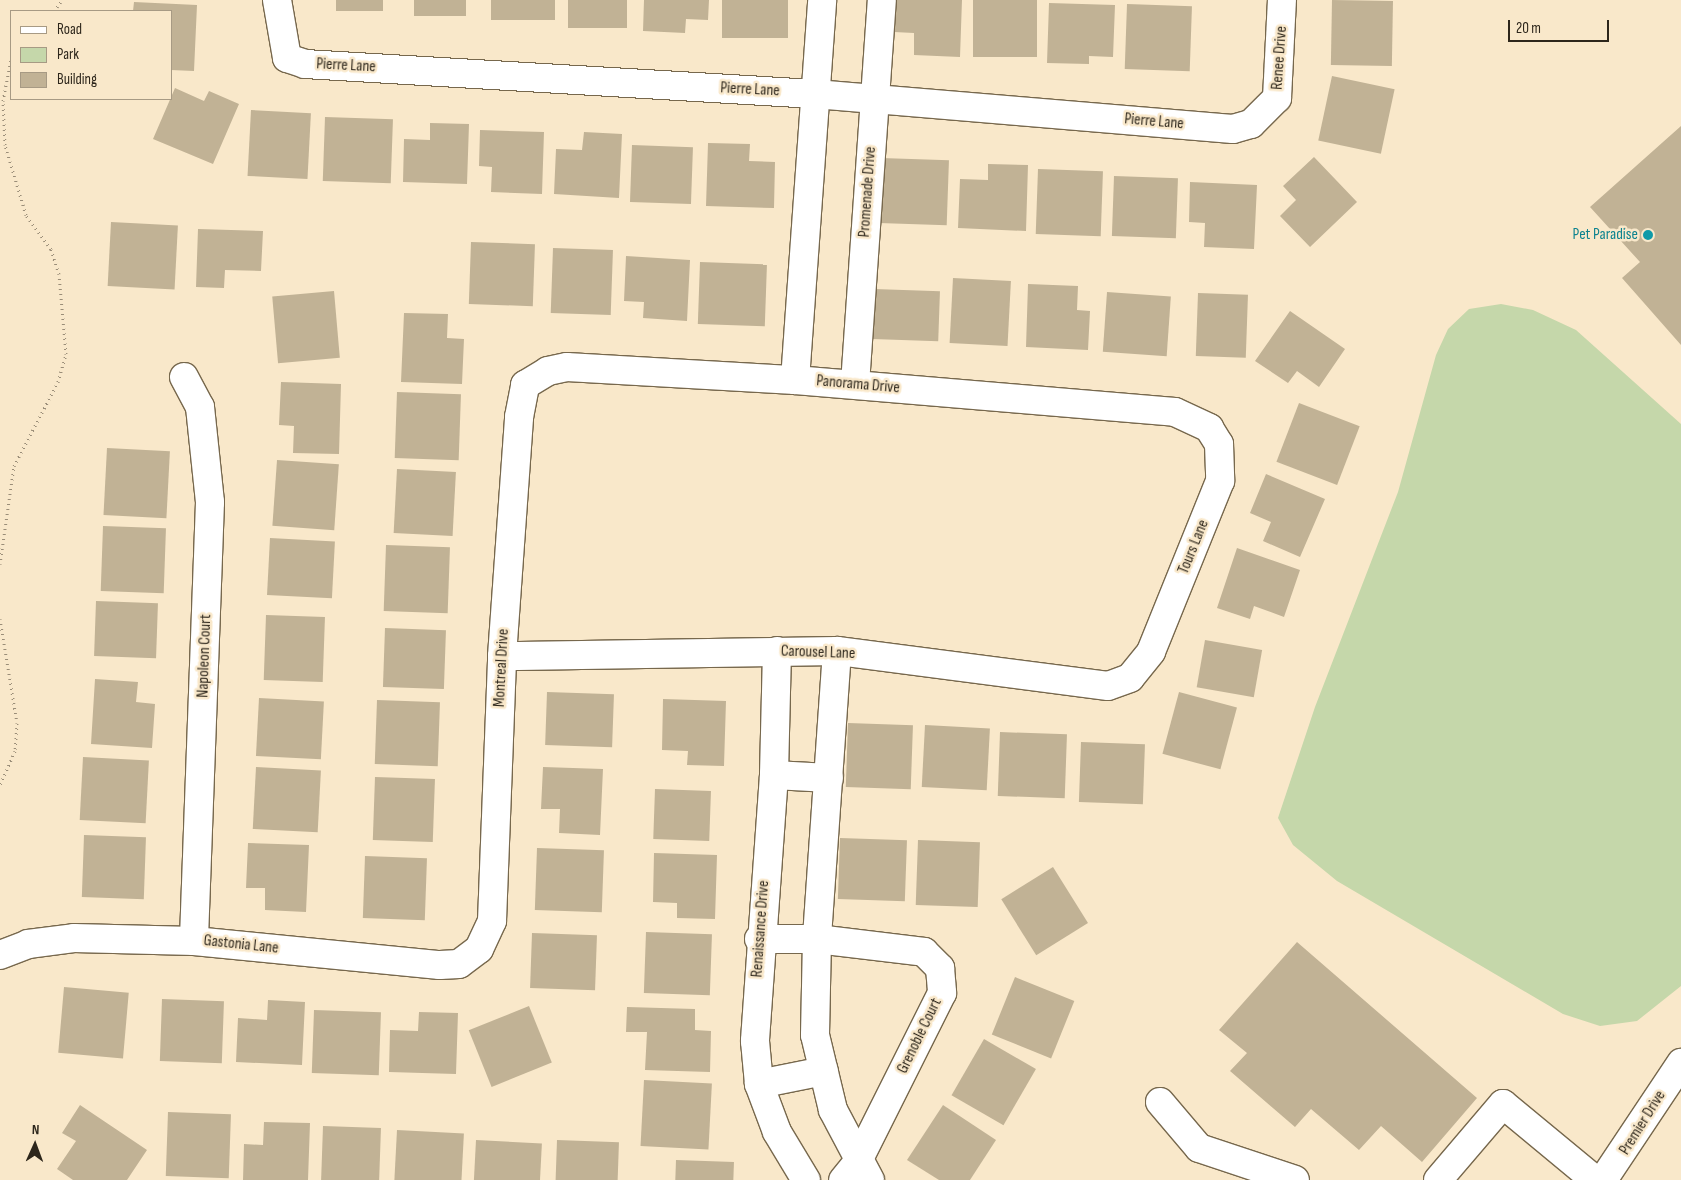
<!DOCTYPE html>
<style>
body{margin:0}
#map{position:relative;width:1681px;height:1180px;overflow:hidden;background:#f9e8ca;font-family:"Sofia Sans Condensed",sans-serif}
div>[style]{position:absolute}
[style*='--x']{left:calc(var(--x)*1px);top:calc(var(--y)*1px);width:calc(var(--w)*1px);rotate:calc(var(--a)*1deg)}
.green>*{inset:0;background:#c5d7aa}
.building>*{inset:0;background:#c1b295;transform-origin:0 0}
.path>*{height:3px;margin-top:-1.5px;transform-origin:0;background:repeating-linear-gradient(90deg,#9a8d78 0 1px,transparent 0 5px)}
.roads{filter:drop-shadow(1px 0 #77684d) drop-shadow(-1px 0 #77684d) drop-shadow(0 1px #77684d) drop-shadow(0 -1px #77684d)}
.minor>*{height:28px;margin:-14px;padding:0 14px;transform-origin:14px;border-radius:14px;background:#fff}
.dots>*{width:14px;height:14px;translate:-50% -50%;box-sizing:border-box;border:2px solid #f9e8ca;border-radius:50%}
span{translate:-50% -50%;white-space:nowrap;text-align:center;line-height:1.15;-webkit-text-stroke:5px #f9e8ca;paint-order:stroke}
.street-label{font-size:16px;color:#2d261b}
.culture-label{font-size:16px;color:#0d838f}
.right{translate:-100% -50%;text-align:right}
.legend{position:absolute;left:10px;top:10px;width:162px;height:90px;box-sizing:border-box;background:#f9e8ca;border:1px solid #a79a84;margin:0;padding:6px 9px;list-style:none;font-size:15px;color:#2d261b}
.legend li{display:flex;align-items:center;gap:10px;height:25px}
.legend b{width:25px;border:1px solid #a79a84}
.north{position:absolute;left:10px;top:1120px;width:50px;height:50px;-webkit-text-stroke:4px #f9e8ca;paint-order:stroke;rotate:2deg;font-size:14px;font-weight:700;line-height:20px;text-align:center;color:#2d261b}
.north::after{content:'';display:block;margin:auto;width:18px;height:22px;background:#2d261b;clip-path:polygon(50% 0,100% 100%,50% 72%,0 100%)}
.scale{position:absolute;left:1508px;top:20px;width:101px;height:22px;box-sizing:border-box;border:2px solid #2d261b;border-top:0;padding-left:6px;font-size:15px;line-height:18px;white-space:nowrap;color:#2d261b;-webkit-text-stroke:4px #f9e8ca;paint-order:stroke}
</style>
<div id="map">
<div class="green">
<i style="clip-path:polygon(1501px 304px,1533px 310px,1576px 330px,1681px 424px,1681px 986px,1637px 1021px,1600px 1026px,1563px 1014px,1337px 881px,1293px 845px,1278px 818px,1315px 707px,1398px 492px,1436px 355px,1448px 329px,1469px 309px)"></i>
</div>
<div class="building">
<i style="left:336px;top:0;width:47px;height:11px"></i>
<i style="left:414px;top:0;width:52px;height:16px"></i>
<i style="left:491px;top:0;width:64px;height:20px"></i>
<i style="left:568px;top:0;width:59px;height:28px"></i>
<i style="clip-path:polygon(644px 0,709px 0,708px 20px,686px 19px,685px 33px,643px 31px)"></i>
<i style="left:722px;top:0;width:66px;height:38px"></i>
<i style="clip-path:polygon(895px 0,962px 0,960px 57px,914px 55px,914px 33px,894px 32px)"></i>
<i style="left:973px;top:0;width:64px;height:57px"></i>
<i style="left:1332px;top:0;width:61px;height:65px;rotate:1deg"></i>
<i style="clip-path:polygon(134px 2px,197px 5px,194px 71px,171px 70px,171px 11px,133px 11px)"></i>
<i style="clip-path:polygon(1049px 3px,1115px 5px,1113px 57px,1089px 56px,1089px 64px,1047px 63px)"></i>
<i style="left:1127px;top:4px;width:65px;height:65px;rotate:2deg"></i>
<i style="left:1332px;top:76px;width:64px;height:66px;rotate:12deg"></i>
<i style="clip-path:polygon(175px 88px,204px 101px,209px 91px,239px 104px,213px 164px,153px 139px)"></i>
<i style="left:251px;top:110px;width:60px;height:66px;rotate:3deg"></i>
<i style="left:325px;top:117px;width:68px;height:64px;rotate:2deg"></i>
<i style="clip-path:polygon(430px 123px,469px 124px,467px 184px,403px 182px,404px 139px,430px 140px)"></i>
<i style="clip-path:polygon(1681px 126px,1681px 345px,1622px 278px,1640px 262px,1590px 207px)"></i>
<i style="clip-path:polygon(480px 130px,544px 132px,542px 194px,491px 192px,492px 167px,479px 166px)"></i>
<i style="clip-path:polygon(584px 132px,622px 134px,619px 198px,554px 194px,556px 149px,582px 150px)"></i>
<i style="clip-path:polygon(708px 143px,750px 144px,749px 161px,775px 162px,774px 208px,706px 206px)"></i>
<i style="left:632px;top:145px;width:61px;height:57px;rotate:2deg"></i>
<i style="clip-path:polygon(1314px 157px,1357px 202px,1310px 247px,1280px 216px,1296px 200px,1283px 186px)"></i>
<i style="left:881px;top:158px;width:68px;height:65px;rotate:2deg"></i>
<i style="clip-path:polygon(988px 164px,1028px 165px,1026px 231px,958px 228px,960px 179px,988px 180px)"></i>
<i style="left:1038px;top:169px;width:65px;height:65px;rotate:2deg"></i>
<i style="left:1114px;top:176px;width:64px;height:60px;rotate:2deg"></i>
<i style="clip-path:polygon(1190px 182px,1257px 185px,1254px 249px,1204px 247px,1205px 223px,1189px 222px)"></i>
<i style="left:111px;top:222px;width:67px;height:64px;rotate:3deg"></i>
<i style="clip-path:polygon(198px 229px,263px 231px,261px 271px,225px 270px,224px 288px,196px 287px)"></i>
<i style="left:471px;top:242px;width:64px;height:62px;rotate:2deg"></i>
<i style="left:553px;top:248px;width:60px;height:65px;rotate:2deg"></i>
<i style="clip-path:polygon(626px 256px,690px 260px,687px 321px,643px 318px,644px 302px,624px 301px)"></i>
<i style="left:700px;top:262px;width:67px;height:62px;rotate:2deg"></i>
<i style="left:953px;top:278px;width:58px;height:65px;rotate:3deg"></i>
<i style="clip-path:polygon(1028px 284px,1078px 286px,1077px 310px,1090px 311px,1088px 350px,1026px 347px)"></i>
<i style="left:874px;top:289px;width:66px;height:50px;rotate:2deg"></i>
<i style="left:334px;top:291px;width:67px;height:62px;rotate:85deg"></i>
<i style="left:1107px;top:292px;width:64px;height:60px;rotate:4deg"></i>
<i style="left:1198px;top:293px;width:50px;height:63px;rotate:2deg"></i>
<i style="clip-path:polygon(1290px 311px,1345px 349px,1319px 387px,1297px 371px,1288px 383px,1255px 361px)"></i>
<i style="clip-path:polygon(404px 313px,448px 314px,447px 338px,464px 339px,462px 384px,401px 382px)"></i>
<i style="clip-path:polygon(281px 382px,341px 384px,339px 454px,293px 453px,294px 426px,279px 425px)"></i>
<i style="left:397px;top:392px;width:64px;height:66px;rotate:2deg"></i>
<i style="left:1299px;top:403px;width:65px;height:63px;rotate:21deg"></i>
<i style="left:107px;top:448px;width:63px;height:67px;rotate:3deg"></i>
<i style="left:277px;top:460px;width:62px;height:66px;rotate:4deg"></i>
<i style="left:397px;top:469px;width:59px;height:64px;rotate:3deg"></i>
<i style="clip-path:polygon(1266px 474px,1325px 499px,1300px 557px,1263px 541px,1271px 522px,1250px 513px)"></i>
<i style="left:103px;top:526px;width:63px;height:65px;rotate:2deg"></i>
<i style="left:270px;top:538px;width:65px;height:57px;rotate:3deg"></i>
<i style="left:386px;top:545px;width:64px;height:66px;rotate:2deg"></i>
<i style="clip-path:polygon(1237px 548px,1300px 570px,1284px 617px,1254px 606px,1250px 619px,1217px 608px)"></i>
<i style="left:96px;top:601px;width:62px;height:55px;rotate:2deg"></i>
<i style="left:266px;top:615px;width:59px;height:65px;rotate:2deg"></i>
<i style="left:385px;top:628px;width:61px;height:59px;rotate:2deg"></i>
<i style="left:1205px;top:640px;width:58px;height:48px;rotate:10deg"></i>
<i style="clip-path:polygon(95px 679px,138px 682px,136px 702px,155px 704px,152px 748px,91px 744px)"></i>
<i style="left:547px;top:692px;width:67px;height:53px;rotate:2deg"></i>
<i style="left:1179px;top:692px;width:60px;height:64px;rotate:15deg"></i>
<i style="left:259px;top:698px;width:65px;height:58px;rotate:3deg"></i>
<i style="clip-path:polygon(663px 699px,726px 701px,724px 766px,687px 765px,688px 751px,662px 750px)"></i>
<i style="left:377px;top:700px;width:63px;height:64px;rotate:2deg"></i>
<i style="left:848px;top:723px;width:65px;height:64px;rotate:2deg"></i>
<i style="left:925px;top:725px;width:65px;height:62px;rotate:3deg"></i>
<i style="left:1000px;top:732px;width:67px;height:64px;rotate:2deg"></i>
<i style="left:1081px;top:742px;width:64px;height:60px;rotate:2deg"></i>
<i style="left:83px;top:757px;width:66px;height:63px;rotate:3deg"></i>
<i style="left:256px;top:767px;width:65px;height:62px;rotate:3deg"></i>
<i style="clip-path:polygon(543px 767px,603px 769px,600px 835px,559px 833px,560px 809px,541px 809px)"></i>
<i style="left:375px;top:777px;width:60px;height:63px;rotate:2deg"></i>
<i style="left:655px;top:789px;width:56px;height:50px;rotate:2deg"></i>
<i style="left:84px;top:835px;width:62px;height:62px;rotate:2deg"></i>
<i style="left:840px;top:838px;width:67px;height:61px;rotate:2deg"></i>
<i style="left:918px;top:840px;width:62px;height:65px;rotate:2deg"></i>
<i style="clip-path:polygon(248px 843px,309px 845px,306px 912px,265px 910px,265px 888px,246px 888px)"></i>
<i style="left:537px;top:848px;width:67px;height:62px;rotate:2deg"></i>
<i style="clip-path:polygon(654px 853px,717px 855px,715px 919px,677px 918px,677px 903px,653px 902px)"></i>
<i style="left:365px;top:856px;width:62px;height:62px;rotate:2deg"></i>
<i style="left:1053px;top:867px;width:66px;height:61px;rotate:58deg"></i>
<i style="left:646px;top:932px;width:66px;height:61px;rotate:2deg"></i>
<i style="left:532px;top:933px;width:65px;height:55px;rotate:2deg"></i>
<i style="clip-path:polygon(1297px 942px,1477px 1098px,1422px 1162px,1381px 1126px,1359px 1150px,1311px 1109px,1295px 1127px,1230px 1071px,1247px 1053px,1219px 1030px)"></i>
<i style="left:1015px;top:977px;width:64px;height:62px;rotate:22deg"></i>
<i style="left:64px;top:987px;width:65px;height:66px;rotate:5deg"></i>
<i style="left:162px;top:999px;width:62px;height:62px;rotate:2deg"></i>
<i style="clip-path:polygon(268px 1000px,305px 1002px,302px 1065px,236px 1062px,238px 1018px,267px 1020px)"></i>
<i style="left:529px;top:1006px;width:61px;height:65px;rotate:68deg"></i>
<i style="clip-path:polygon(627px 1007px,695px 1009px,695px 1030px,711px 1031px,710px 1072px,645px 1070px,647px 1032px,626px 1032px)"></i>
<i style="left:314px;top:1010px;width:67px;height:63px;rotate:2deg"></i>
<i style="clip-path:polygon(419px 1012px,458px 1013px,456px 1074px,389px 1072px,390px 1030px,418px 1031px)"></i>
<i style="left:984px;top:1039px;width:60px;height:65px;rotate:30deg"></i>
<i style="left:644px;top:1080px;width:68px;height:66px;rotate:3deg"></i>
<i style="clip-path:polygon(80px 1105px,147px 1150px,127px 1180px,73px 1180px,57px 1169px,76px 1141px,62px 1133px)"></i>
<i style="clip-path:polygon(943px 1105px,996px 1140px,970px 1180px,939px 1180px,907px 1160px)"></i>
<i style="left:168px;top:1112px;width:63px;height:64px;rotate:2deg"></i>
<i style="clip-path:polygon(264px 1122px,310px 1123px,308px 1180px,243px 1180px,244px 1144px,263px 1145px)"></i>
<i style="left:323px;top:1126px;width:58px;height:54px;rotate:2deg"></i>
<i style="left:397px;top:1130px;width:67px;height:50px;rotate:3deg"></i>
<i style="left:476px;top:1140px;width:66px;height:40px;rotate:3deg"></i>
<i style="left:557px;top:1140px;width:62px;height:40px;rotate:2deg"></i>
<i style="left:676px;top:1160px;width:58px;height:20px;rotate:2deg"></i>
</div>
<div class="path">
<i style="--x:54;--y:11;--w:14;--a:-54"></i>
<i style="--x:0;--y:564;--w:99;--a:-81.9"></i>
<i style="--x:14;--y:466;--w:95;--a:-62.4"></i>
<i style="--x:58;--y:382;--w:29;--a:-74"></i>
<i style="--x:66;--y:354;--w:80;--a:-95"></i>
<i style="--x:59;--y:274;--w:26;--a:-108"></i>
<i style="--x:51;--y:249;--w:42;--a:-126.3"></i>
<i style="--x:26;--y:215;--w:73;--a:-106.7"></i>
<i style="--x:5;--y:145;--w:44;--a:-92.6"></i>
<i style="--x:3;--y:101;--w:43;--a:-79.2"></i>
<i style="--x:0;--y:619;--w:105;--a:80.7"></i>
<i style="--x:17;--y:723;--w:28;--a:94"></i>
<i style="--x:15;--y:751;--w:37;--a:114"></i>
</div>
<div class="roads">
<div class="minor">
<i style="--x:277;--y:0;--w:59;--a:80.2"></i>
<i style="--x:287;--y:58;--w:19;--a:18"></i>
<i style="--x:305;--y:64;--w:511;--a:3.37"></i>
<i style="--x:815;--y:94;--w:419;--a:4.8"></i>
<i style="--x:1233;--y:129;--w:19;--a:-16"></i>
<i style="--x:1251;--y:124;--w:37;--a:-45"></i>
<i style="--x:1277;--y:98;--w:98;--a:-87.1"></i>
<i style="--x:184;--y:377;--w:34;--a:62"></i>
<i style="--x:200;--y:407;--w:96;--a:84"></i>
<i style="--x:210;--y:502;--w:439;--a:92.1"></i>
<i style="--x:795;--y:380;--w:381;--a:-85.9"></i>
<i style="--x:855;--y:384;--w:385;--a:-86"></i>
<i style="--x:777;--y:651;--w:124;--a:91.4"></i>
<i style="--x:774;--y:775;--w:267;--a:94.1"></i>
<i style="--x:755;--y:1041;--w:43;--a:84.7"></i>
<i style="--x:759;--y:1084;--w:51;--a:69.4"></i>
<i style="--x:777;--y:1132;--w:56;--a:58.9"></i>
<i style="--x:837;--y:651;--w:289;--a:94"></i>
<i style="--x:817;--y:939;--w:96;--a:91.2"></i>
<i style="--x:815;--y:1035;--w:77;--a:76.5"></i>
<i style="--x:833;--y:1110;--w:79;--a:62.1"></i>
<i style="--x:774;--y:775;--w:55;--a:3.1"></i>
<i style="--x:759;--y:939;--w:58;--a:0"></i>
<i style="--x:817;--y:939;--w:108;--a:6.9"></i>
<i style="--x:924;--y:952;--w:23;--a:45"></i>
<i style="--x:940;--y:968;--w:25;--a:85"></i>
<i style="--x:942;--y:993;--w:190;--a:116.6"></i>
<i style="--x:857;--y:1163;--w:22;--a:129"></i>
<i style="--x:0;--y:955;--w:30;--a:-21"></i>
<i style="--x:28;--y:944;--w:46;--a:-7.4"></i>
<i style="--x:74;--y:938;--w:120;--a:1.4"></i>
<i style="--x:194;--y:941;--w:247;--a:5.6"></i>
<i style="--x:440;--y:965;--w:19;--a:-3"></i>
<i style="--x:459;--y:964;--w:25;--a:-37"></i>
<i style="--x:479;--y:949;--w:31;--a:-65"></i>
<i style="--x:492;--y:921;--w:265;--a:-87.8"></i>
<i style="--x:502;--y:656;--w:240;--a:-85.9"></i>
<i style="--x:519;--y:417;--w:33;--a:-79"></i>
<i style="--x:525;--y:385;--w:27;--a:-31"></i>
<i style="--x:548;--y:371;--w:19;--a:-12"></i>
<i style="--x:567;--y:367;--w:228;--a:3.3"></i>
<i style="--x:795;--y:380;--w:381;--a:4.8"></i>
<i style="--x:1175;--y:412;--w:38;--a:25"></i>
<i style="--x:1209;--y:428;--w:19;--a:58"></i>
<i style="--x:1219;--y:444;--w:37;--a:88"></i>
<i style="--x:1220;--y:481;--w:184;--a:112"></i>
<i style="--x:1151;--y:652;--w:33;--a:129"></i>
<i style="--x:1130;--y:678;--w:23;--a:160"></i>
<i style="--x:1108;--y:686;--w:273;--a:-172.6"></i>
<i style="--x:837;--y:651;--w:335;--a:179.1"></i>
<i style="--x:759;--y:1084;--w:66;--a:-11.3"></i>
<i style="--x:1160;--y:1102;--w:60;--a:49.7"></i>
<i style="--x:1199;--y:1148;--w:101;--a:18.4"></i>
<i style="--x:1438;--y:1180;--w:100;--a:-49.5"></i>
<i style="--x:1503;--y:1104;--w:119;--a:39.6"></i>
<i style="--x:1603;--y:1180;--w:141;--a:-56.3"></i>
</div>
</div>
<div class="dots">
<i style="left:1648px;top:235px;background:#0f9aa8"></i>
</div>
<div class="street-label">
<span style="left:1280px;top:58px;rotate:-86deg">Renee Drive</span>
<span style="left:346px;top:66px;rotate:3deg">Pierre Lane</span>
<span style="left:750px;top:90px;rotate:3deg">Pierre Lane</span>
<span style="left:1154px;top:122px;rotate:5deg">Pierre Lane</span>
<span style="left:868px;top:192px;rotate:-86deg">Promenade Drive</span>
<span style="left:858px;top:385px;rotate:5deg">Panorama Drive</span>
<span style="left:1194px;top:547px;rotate:-68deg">Tours Lane</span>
<span style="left:818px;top:653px;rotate:2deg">Carousel Lane</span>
<span style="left:205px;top:656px;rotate:-88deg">Napoleon Court</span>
<span style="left:502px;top:668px;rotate:-87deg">Montreal Drive</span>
<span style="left:761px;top:929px;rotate:-86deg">Renaissance Drive</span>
<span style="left:241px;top:945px;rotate:6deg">Gastonia Lane</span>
<span style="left:920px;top:1036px;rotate:-64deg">Grenoble Court</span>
<span style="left:1643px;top:1123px;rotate:-58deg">Premier Drive</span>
</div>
<div class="culture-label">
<span class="right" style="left:1638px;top:235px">Pet Paradise</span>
</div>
<ul class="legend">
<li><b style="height:6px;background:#fff"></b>Road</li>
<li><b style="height:14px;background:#c5d7aa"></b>Park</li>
<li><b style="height:14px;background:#c1b295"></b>Building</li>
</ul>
<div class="north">N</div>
<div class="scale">20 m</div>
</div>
